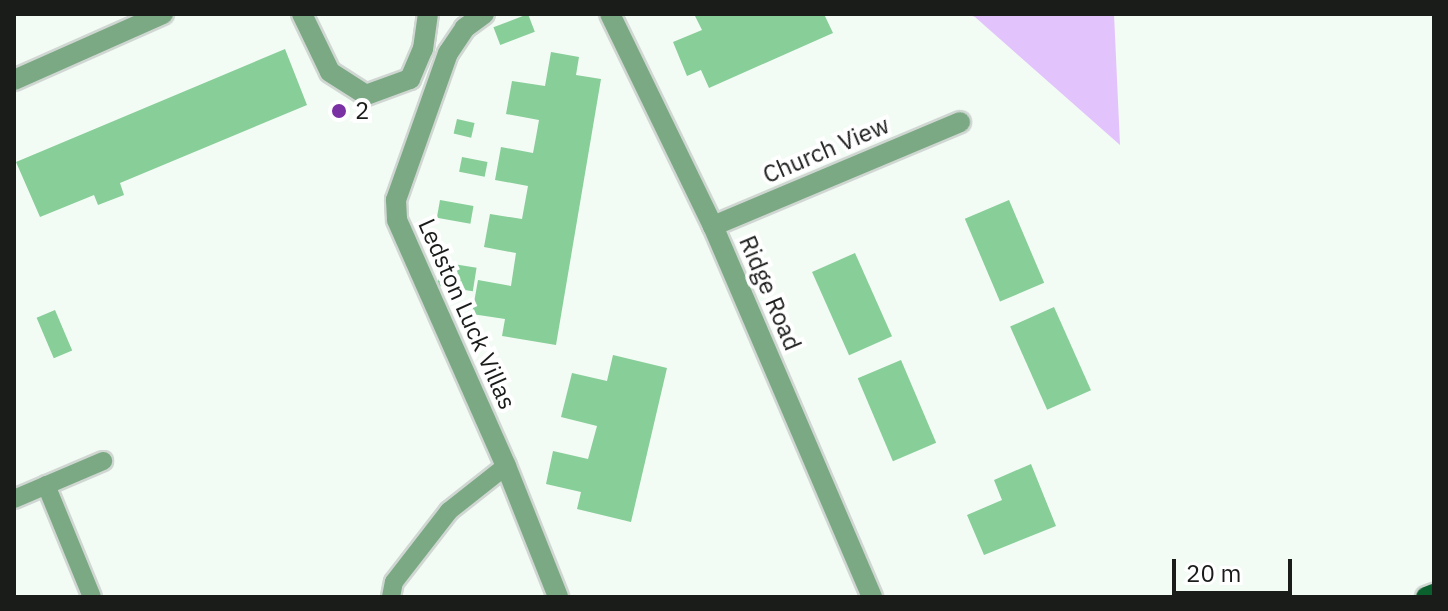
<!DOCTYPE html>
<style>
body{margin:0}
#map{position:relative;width:1448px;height:611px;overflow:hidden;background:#f3fbf5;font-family:"IBM Plex Sans",sans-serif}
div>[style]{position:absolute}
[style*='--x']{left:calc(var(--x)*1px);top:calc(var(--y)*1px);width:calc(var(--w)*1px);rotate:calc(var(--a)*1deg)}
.green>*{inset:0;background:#e3c3fb}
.building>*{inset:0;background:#87ce98;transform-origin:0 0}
.roads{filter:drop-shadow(2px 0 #d0d7d2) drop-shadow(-2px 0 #d0d7d2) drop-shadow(0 2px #d0d7d2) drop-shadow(0 -2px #d0d7d2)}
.service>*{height:18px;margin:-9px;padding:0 9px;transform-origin:9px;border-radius:9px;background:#7aa984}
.minor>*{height:20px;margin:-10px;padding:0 10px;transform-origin:10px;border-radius:10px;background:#7aa984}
.primary>*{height:20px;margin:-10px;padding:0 10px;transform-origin:10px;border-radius:10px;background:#0b612e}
.dots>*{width:22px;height:22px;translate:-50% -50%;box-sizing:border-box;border:4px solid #fff;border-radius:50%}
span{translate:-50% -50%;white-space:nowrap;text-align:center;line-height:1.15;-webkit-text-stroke:8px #fff;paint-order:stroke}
.poi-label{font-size:24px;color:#1a1c1a}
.left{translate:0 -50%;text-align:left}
.street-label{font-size:24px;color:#1a1c1a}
.frame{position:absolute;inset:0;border:16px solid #1a1c1a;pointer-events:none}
.scale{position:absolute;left:1172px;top:559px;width:120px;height:36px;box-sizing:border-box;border:4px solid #1a1c1a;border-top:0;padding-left:10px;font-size:24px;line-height:28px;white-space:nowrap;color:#1a1c1a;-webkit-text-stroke:6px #fff;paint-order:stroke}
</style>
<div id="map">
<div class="green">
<i style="clip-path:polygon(967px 14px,1114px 14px,1120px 145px,975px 17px)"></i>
</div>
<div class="building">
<i style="left:528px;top:14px;width:19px;height:37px;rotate:69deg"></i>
<i style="clip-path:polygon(694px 14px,824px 14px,833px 33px,709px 88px,701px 70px,687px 76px,673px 42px,702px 30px)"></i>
<i style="clip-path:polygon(285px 49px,307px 105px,120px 183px,124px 195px,98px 205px,94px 195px,40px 217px,16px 162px)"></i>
<i style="clip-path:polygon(551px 52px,579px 57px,576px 75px,601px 79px,556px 345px,502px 336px,505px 319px,472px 314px,478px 280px,511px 286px,516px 253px,484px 247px,490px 214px,522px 219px,528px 186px,495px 180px,501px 147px,533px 153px,536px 137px,539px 120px,506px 114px,512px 81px,545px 86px)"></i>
<i style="left:457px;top:119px;width:18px;height:15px;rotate:13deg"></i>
<i style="left:462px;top:157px;width:26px;height:15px;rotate:11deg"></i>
<i style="left:440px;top:200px;width:34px;height:18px;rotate:10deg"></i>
<i style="left:1009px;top:200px;width:90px;height:48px;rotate:67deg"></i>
<i style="left:855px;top:253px;width:91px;height:47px;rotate:66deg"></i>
<i style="left:441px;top:262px;width:36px;height:24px;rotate:9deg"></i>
<i style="left:1054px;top:307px;width:91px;height:48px;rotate:66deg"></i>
<i style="left:55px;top:310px;width:44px;height:20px;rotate:67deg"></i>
<i style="clip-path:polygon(613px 355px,667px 368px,631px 522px,577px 509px,581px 492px,546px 484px,553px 451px,588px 459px,597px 426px,561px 417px,572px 373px,607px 381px)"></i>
<i style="left:901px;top:360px;width:90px;height:47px;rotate:67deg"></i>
<i style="clip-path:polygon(1031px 464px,1056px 526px,984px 555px,967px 515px,1002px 500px,994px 480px)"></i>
</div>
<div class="roads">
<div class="service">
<i style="--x:46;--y:485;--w:121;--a:67.7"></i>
<i style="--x:14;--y:499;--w:97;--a:-23.1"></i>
<i style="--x:391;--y:597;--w:15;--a:-79"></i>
<i style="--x:394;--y:582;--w:90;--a:-52.2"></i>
<i style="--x:449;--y:511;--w:73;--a:-38.3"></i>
</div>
<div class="minor">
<i style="--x:302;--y:14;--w:64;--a:64.2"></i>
<i style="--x:330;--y:72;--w:43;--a:32.6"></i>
<i style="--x:366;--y:95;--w:47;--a:-20"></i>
<i style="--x:410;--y:79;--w:33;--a:-67"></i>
<i style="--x:423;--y:49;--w:35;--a:-82"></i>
<i style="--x:484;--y:14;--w:24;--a:144"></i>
<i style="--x:465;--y:28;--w:30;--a:124"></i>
<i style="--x:448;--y:53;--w:156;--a:109.5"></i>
<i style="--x:396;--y:200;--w:20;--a:87"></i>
<i style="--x:397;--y:220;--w:269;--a:66.1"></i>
<i style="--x:506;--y:466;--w:141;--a:68.3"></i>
<i style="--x:610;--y:14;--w:236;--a:64.1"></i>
<i style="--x:713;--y:226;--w:404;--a:66.8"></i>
<i style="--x:14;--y:80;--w:163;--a:-23.9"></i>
<i style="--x:713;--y:226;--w:268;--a:-22.8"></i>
</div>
<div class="primary">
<i style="--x:1426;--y:597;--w:9;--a:-21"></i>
</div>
</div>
<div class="dots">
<i style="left:339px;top:111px;background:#7a31a4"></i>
</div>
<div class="poi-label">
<span class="left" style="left:355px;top:111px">2</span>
</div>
<div class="street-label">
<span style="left:826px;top:150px;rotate:-23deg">Church View</span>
<span style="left:770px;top:293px;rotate:67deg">Ridge Road</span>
<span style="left:467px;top:314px;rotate:66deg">Ledston Luck Villas</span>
</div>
<div class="frame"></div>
<div class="scale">20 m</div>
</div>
